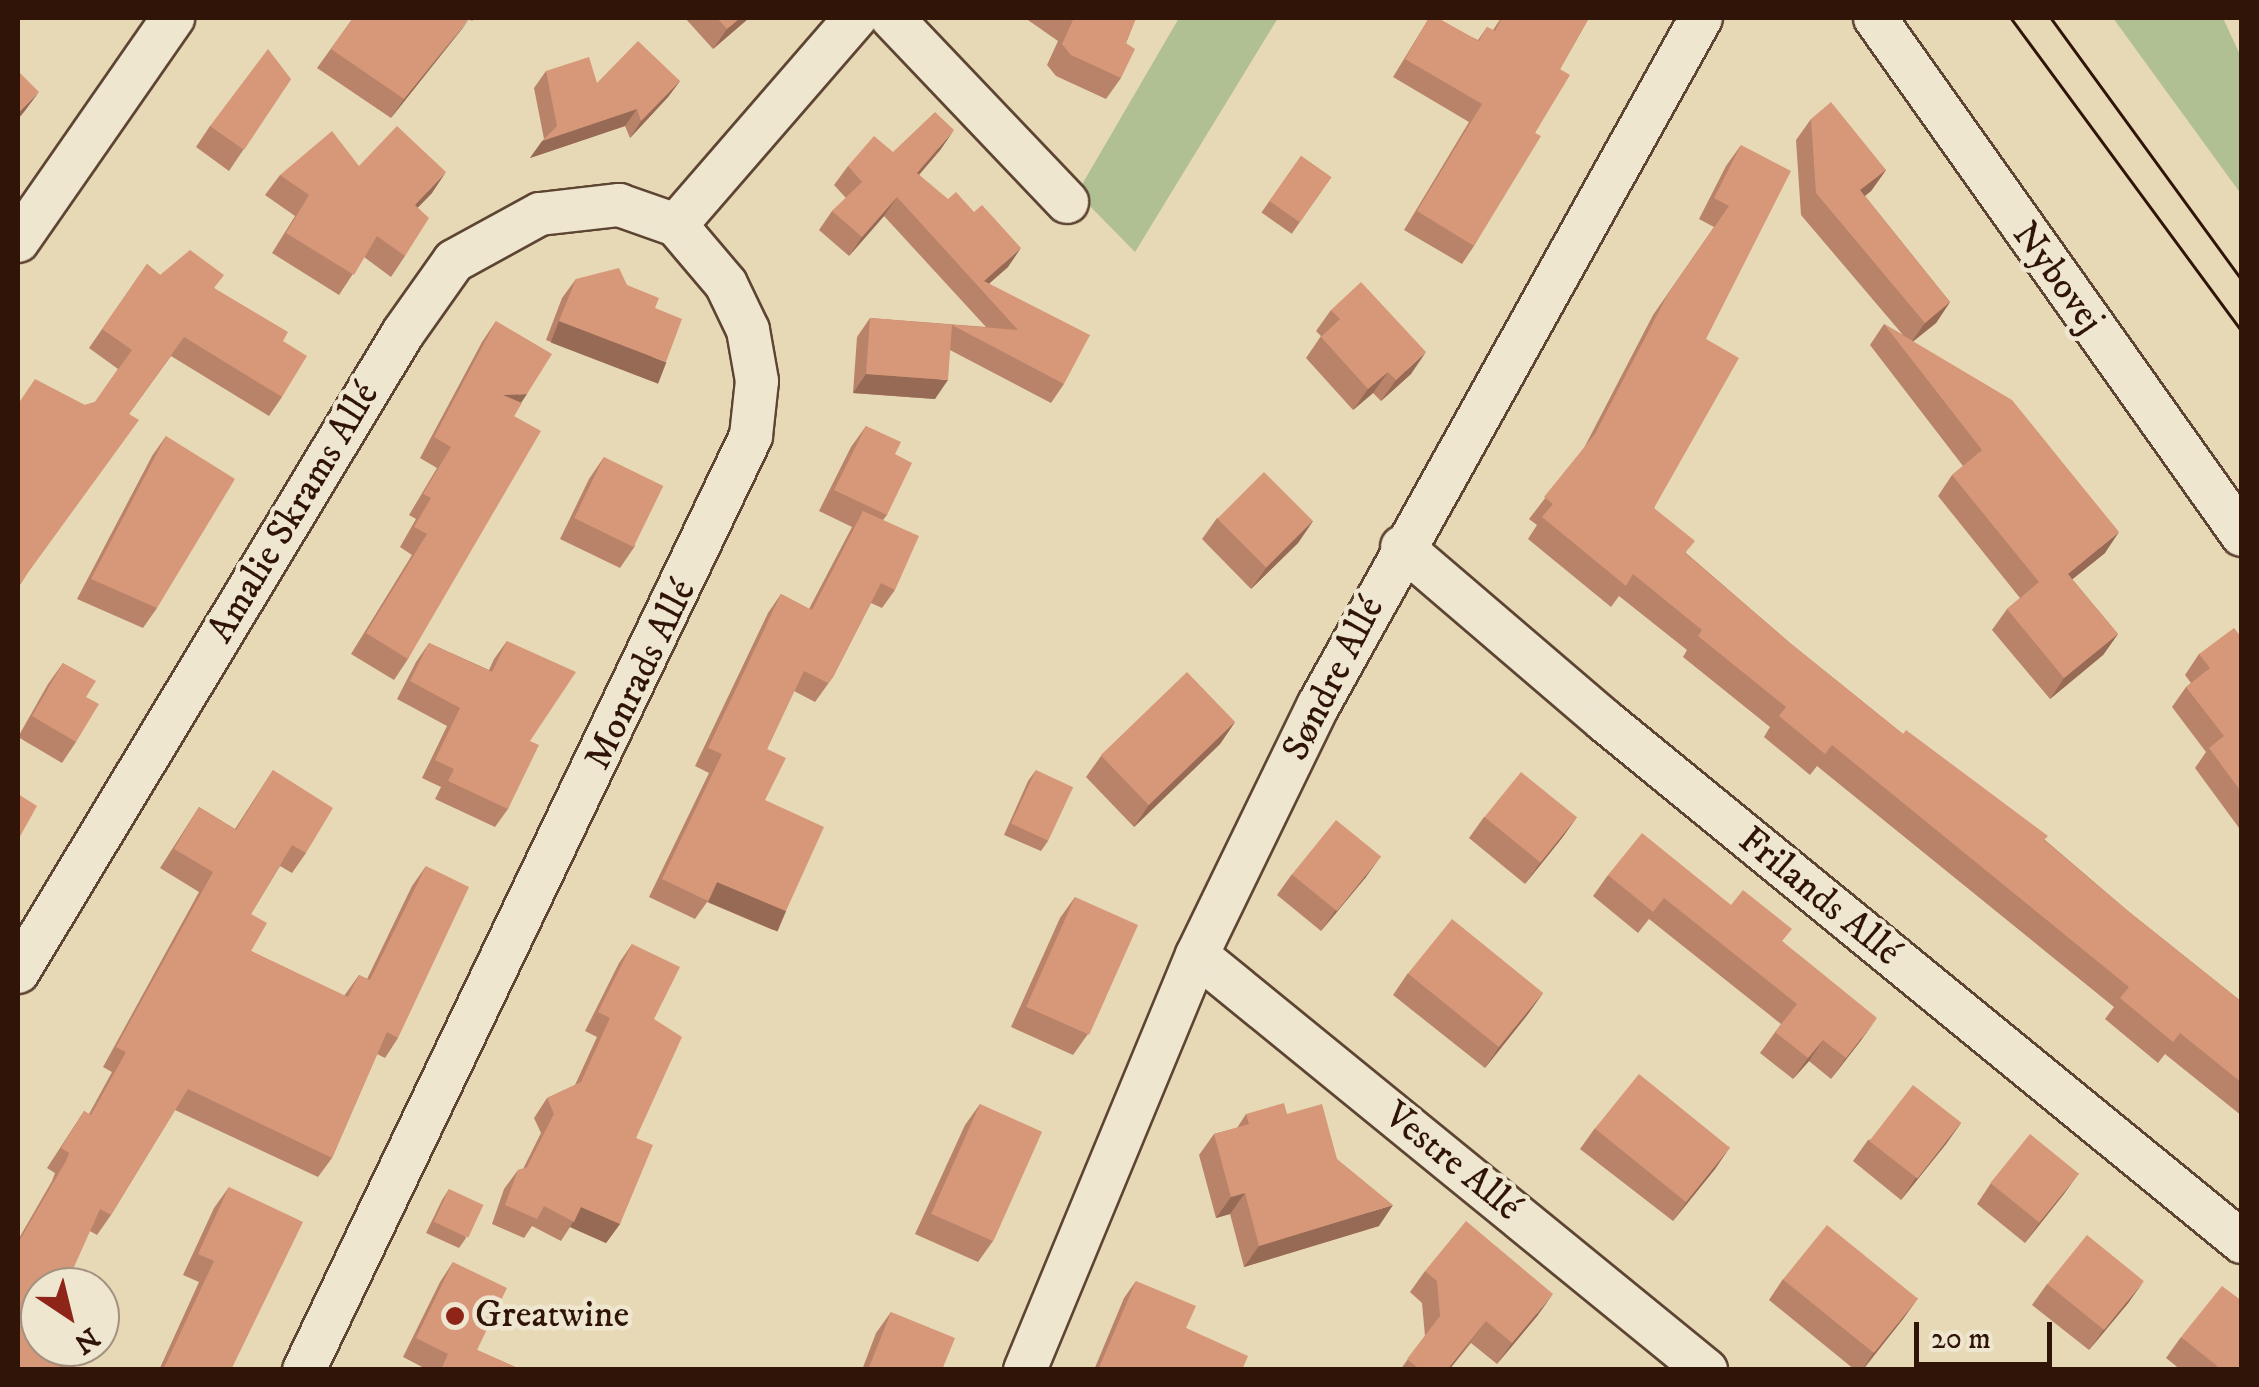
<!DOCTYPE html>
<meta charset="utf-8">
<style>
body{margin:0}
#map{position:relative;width:2259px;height:1387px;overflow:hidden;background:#e7d8b6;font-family:"IM FELL DW Pica",serif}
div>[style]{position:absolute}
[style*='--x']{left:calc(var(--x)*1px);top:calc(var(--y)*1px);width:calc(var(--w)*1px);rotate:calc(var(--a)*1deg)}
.green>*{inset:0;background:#b1c092}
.roads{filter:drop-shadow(2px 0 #5e4533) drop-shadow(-2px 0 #5e4533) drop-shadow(0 2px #5e4533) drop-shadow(0 -2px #5e4533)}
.minor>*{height:42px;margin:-21px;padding:0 21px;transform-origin:21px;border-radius:21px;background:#efe6d0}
.tram>*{height:2.5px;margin:-1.25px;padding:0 1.25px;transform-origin:1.25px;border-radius:1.25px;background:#301407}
.wall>*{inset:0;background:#b98369;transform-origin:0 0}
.shaded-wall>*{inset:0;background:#966a55;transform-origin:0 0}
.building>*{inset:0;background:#d7987a;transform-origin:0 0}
.dots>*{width:28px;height:28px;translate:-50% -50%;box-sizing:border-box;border:5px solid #efe6d0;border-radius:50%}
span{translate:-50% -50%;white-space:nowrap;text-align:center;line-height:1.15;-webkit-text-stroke:9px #efe6d0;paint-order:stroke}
.street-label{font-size:38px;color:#301407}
.poi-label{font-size:38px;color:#301407}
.left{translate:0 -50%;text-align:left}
.frame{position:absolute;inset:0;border:20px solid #301407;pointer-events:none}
.north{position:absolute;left:20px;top:1267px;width:100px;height:100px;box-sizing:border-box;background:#efe6d0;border:2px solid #a39280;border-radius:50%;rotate:145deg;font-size:28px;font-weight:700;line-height:40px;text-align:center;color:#301407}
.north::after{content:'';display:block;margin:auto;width:35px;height:45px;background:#8f2418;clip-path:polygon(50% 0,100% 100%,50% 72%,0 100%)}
.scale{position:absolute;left:1914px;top:1322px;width:138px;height:45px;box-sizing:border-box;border:5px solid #301407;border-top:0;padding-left:12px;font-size:30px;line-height:35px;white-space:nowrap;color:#301407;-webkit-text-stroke:8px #efe6d0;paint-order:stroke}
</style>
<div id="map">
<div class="green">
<i style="clip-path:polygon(1179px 18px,1278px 18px,1135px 252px,1077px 193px)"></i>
<i style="clip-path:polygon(2113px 18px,2223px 18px,2241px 57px,2241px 194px)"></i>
</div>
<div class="roads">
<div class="minor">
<i style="--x:892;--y:18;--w:254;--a:46.4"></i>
<i style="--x:1875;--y:18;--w:634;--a:54.63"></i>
<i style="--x:18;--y:241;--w:272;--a:-55.2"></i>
<i style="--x:1402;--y:547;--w:267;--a:40.6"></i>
<i style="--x:1605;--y:721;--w:823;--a:39.28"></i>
<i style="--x:1197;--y:955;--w:657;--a:39.19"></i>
<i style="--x:18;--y:972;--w:746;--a:-58.93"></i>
<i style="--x:403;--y:333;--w:88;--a:-54.7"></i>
<i style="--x:454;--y:261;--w:98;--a:-28.7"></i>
<i style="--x:540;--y:214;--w:80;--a:-6.5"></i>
<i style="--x:619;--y:205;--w:60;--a:19.3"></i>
<i style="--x:304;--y:1370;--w:1035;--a:-64.42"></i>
<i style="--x:751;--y:436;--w:55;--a:-83.8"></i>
<i style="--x:757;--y:381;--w:52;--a:-100"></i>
<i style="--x:748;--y:330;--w:51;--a:-115.6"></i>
<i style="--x:726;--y:284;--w:77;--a:-130.3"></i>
<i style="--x:676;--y:225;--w:274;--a:-49.1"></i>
<i style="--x:1025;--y:1370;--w:449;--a:-67.5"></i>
<i style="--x:1197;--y:955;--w:277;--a:-64.1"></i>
<i style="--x:1318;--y:706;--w:787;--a:-60.9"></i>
</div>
</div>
<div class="tram">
<i style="--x:2011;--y:18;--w:389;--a:53.6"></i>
<i style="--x:2051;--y:18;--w:324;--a:53.9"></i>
</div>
<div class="wall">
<i style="clip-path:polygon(353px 18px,475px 18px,472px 21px,469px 18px,391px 118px,317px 68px)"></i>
<i style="clip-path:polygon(685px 18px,749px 18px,713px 49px)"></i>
<i style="clip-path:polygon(1025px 18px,1136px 18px,1126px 43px,1121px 78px,1106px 99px,1056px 76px,1047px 65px,1058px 41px)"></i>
<i style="clip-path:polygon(1429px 18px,1478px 40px,1487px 27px,1493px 30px,1501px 18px,1589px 18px,1560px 69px,1535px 133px,1474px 246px,1462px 264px,1404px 230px,1469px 122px,1393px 77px)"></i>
<i style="clip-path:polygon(546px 71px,597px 83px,680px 81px,668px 97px,630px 138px,625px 126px,530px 158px,544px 139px,534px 88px)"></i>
<i style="clip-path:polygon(291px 79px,229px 171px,196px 147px,210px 126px)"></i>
<i style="clip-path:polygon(1811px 119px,1886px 170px,1871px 191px,1865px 196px,1950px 302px,1936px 323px,1913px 341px,2105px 553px,2072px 579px,2118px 634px,2103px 655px,2050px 699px,1992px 630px,2007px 609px,2020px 598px,1938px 496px,1952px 475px,1963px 466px,1870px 345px,1884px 324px,1903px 335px,1801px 215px,1796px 140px)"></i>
<i style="clip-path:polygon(1741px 145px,1706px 339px,1654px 508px,1686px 553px,1790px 643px,1903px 734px,2045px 840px,2128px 911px,2242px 1002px,2242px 1116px,2165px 1054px,2158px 1063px,2105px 1019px,2114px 1007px,1817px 766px,1810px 775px,1764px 737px,1770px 727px,1683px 657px,1687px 650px,1619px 596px,1611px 607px,1528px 539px,1537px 525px,1529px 519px,1584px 448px,1653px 315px,1714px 227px,1699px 219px,1726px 166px)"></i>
<i style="clip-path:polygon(941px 149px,919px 175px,1008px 267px,989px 283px,1064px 384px,1051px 403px,950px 350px,935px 399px,853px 393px,857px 337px,870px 318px,986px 327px,884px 216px,849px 256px,819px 230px,832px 211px,846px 198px,834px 185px,848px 166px,893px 152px)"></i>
<i style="left:1301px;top:156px;width:37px;height:69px;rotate:35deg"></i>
<i style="clip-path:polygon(359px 166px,432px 193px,418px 207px,405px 256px,391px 277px,364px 257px,339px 295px,272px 253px,295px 216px,265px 195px,280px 175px)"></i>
<i style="clip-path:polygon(147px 264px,160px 275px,214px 288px,283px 341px,282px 397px,269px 416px,171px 356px,129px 414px,18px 588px,18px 404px,85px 405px,95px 402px,118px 369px,89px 348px)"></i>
<i style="clip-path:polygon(576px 279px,627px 285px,655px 308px,652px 381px,546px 340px,562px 298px)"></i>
<i style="clip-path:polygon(1331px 310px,1411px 374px,1381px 401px,1373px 393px,1353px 410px,1306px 358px,1321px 336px,1316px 331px)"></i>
<i style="clip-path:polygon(496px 321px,521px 403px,514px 416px,408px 659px,394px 680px,351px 654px,412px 555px,400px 547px,416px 519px,409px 515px,437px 468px,420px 458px,482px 342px)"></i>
<i style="clip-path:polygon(866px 426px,895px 454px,887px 515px,883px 520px,895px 590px,882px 608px,871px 603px,833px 677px,815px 702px,794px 691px,767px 749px,765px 800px,786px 911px,773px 930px,707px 902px,695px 919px,649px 897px,709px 773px,695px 766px,768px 613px,781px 594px,809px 609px,852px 527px,819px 511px,851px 447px)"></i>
<i style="clip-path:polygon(166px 436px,157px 608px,143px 628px,77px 599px,152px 456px)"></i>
<i style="clip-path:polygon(604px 457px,635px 546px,620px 568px,560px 539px,589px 479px)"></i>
<i style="clip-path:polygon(1217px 518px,1313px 521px,1298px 543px,1251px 589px,1202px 539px)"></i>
<i style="clip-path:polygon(2242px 638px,2242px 832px,2195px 768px,2206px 752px,2172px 707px,2186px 687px,2191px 683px,2185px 675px,2199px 654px)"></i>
<i style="clip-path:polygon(507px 641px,530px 741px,508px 809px,495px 827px,435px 799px,441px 787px,422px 778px,447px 726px,397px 699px,416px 662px,429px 643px,489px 670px,494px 659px)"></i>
<i style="clip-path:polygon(63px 663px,86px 697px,76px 742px,62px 763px,18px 737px,48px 684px)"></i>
<i style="clip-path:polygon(1235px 722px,1220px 744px,1134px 827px,1086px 777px,1101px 756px)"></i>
<i style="clip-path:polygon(273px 770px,306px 853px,292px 873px,280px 866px,251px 914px,251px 951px,344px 996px,359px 975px,367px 979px,412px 886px,426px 866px,398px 1038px,385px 1058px,377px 1054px,332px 1158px,318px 1177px,175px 1110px,111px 1215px,97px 1235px,90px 1231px,40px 1287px,76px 1365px,73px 1370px,18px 1370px,18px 1240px,52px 1181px,55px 1173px,47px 1168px,84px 1111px,89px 1114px,112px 1072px,103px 1067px,199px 892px,160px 868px,199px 807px,235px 829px)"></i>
<i style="clip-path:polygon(1036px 770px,1048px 841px,1041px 851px,1004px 835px,1028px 781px)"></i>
<i style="clip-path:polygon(1484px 817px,1577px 817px,1562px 838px,1525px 884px,1469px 838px)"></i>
<i style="clip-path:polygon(1292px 874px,1366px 877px,1321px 931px,1277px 895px)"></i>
<i style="clip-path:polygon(1608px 875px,1731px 905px,1783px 942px,1862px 1039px,1831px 1079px,1809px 1061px,1793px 1079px,1760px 1053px,1781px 1024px,1649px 919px,1638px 933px,1593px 896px)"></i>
<i style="clip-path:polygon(1075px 897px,1088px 1034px,1073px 1055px,1011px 1027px,1060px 918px)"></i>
<i style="clip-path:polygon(632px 944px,654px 1019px,636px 1138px,620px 1224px,606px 1243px,570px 1227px,561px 1241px,532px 1226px,524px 1238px,492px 1224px,504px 1189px,518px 1170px,523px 1169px,541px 1133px,534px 1118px,547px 1098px,575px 1085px,597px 1037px,585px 1031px,619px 963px)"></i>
<i style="clip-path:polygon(1408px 973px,1543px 993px,1528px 1014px,1485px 1068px,1393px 995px)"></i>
<i style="clip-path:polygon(980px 1104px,993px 1241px,978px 1262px,915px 1234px,965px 1125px)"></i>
<i style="clip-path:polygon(1246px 1114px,1287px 1114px,1337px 1159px,1379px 1226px,1244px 1267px,1230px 1214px,1216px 1218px,1199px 1155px,1214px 1134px,1237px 1128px)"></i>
<i style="clip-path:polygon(1961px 1123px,1946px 1144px,1901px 1200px,1853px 1161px,1868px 1140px)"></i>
<i style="clip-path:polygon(1595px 1128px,1730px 1147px,1715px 1169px,1673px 1221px,1580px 1149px)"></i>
<i style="clip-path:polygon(2079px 1173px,2025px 1243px,1977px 1204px,1991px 1183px)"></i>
<i style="clip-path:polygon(229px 1187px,231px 1370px,159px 1370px,199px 1282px,183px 1275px,214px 1208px)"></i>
<i style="clip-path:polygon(449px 1189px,466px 1238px,459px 1248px,426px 1233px,442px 1200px)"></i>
<i style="clip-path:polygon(453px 1262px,477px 1350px,522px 1370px,428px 1370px,403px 1357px,440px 1282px)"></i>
<i style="clip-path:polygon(1425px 1271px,1538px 1315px,1497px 1364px,1471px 1343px,1449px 1370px,1400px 1370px,1425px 1336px,1422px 1303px,1410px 1292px)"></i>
<i style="clip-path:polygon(1783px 1279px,1918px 1298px,1903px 1319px,1863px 1370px,1855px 1370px,1769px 1300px)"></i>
<i style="clip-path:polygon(1136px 1281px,1186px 1328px,1242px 1370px,1094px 1370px,1124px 1298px)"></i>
<i style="clip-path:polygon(2047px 1284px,2129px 1302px,2089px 1350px,2032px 1305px)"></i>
<i style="clip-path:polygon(891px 1312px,942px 1370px,862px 1370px,876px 1333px)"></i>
<i style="clip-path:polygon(2181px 1337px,2242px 1370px,2181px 1370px,2166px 1358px)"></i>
</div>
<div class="shaded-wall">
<i style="clip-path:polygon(470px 18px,462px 29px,391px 118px,404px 99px)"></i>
<i style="clip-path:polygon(740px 18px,749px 18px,713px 49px,727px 29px)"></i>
<i style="clip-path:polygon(680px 81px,668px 97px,630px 138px,641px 121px)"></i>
<i style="clip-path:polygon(39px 92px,24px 112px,18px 119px,18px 113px)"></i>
<i style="clip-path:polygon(637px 109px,625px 126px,530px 158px,542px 141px)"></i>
<i style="clip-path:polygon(954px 130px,941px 149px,904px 192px,917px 173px)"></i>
<i style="clip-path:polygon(1886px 170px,1871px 191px,1845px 211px,1860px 190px)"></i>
<i style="clip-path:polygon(446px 172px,432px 193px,401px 225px,415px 205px)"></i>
<i style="clip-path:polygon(897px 197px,884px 216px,849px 256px,862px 237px)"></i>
<i style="clip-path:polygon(1021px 248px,1008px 267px,982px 290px,984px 281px)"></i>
<i style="clip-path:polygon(1950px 302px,1936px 323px,1910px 344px,1925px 323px)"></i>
<i style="left:559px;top:321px;width:115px;height:23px;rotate:21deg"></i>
<i style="clip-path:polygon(1426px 352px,1411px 374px,1381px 401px,1396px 380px)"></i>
<i style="clip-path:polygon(1388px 372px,1373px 393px,1353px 410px,1368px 389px)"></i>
<i style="clip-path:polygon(866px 374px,948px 380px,935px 399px,853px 393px)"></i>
<i style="clip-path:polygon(527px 394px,513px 415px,503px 395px)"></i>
<i style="clip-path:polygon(1313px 521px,1298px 543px,1251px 589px,1266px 568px)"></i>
<i style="clip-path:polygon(2119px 532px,2105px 553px,2053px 595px,2068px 574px)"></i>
<i style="clip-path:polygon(2118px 634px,2103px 655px,2050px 699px,2064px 678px)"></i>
<i style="clip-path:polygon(1235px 722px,1220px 744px,1134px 827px,1148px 806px)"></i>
<i style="clip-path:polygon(1577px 817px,1562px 838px,1525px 884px,1540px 863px)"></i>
<i style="clip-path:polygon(1381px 856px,1366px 877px,1321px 931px,1336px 910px)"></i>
<i style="left:717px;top:882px;width:75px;height:22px;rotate:23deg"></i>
<i style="clip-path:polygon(1543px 993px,1528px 1014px,1485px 1068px,1499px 1047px)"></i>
<i style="clip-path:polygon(1877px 1018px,1862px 1039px,1831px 1079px,1846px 1058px)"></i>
<i style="clip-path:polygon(1823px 1040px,1809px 1061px,1793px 1079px,1808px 1058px)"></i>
<i style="clip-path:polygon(1961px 1123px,1946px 1144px,1901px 1200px,1915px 1179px)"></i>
<i style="clip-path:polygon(1730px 1147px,1715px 1169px,1673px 1221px,1688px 1200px)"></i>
<i style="clip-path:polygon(2079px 1173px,2064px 1194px,2025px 1243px,2040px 1222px)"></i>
<i style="clip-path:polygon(1245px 1193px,1230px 1214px,1216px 1218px,1231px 1197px)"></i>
<i style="clip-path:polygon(1393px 1205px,1379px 1226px,1244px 1267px,1259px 1246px)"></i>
<i style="clip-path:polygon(581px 1207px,620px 1224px,606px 1243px,570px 1227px)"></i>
<i style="clip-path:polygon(2144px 1281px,2129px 1302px,2089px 1350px,2104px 1329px)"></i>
<i style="clip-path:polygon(1553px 1294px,1538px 1315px,1497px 1364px,1512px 1343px)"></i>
<i style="clip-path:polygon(1918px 1298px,1903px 1319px,1862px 1370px,1874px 1352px)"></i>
<i style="clip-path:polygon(1486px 1321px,1449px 1370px,1447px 1370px)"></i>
</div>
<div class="building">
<i style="clip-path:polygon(353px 18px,469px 18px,404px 99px,331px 49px)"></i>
<i style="clip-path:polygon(717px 18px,740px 18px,727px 29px)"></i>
<i style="clip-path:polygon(1069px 18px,1136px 18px,1126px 43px,1135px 49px,1121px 78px,1071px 55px,1062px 44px,1073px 20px)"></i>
<i style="clip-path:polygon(1429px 18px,1438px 18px,1479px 41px,1487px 27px,1495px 31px,1502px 18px,1589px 18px,1560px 69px,1570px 75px,1535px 133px,1541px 136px,1474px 246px,1417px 211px,1482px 104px,1405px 59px)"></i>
<i style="clip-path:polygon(638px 41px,680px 81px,641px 121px,637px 109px,542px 141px,557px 126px,546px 71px,589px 57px,597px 83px)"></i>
<i style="clip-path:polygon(268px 49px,291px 79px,244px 150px,210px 126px)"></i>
<i style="clip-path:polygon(18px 71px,39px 92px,18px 113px)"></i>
<i style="clip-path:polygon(1831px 102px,1886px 170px,1860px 190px,1950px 302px,1925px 323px,1816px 193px,1811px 119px)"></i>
<i style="clip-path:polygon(935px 112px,954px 130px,917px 173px,948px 199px,956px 192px,974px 212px,982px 205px,1021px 248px,984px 281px,1090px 335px,1064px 384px,952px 325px,948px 380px,866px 374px,870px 318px,1018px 330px,897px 197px,862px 237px,832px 211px,862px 182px,848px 166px,874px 136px,893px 152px)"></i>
<i style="clip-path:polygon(397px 126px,446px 172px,415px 205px,429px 218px,405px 256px,377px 236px,354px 275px,286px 233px,309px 195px,280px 175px,332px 131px,359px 166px)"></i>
<i style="clip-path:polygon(1741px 145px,1791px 171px,1706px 339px,1739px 358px,1654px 508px,1695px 541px,1685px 553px,1790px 643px,1903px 734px,1906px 730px,2048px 836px,2044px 840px,2128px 911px,2242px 1002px,2242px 1083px,2180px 1033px,2173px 1042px,2120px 998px,2129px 987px,1832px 745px,1825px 754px,1779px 716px,1786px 707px,1698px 636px,1702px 630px,1633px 574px,1626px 586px,1542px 517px,1553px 504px,1544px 497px,1595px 434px,1668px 294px,1729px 206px,1714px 198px)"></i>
<i style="left:1301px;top:156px;width:37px;height:55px;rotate:35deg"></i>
<i style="clip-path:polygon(190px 250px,224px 275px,214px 288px,288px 332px,283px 341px,307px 356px,282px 397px,184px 337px,129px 414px,139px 420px,19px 585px,18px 585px,18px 404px,35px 379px,85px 405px,95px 402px,132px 350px,102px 329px,147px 264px,160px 275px)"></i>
<i style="clip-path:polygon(619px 268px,627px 285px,659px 298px,655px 308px,682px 319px,666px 362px,559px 321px,576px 279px)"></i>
<i style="clip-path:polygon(1361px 282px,1426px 352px,1396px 380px,1388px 372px,1368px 389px,1321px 337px,1340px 319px,1331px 310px)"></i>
<i style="clip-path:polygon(496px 321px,552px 354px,527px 394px,503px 395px,522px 403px,514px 416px,541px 431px,408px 659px,366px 633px,427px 534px,414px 527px,431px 498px,423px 494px,451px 447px,434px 437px)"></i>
<i style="clip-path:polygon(1884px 324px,2012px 400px,2119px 532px,2068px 574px,2118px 634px,2064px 678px,2007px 609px,2039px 582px,1952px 475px,1982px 450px)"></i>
<i style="clip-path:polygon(866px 426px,901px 442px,895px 454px,912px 463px,887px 515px,834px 490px)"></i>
<i style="clip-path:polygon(166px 436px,235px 479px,157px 608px,91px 579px)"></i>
<i style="left:604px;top:457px;width:66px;height:68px;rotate:26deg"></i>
<i style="left:1264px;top:472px;width:69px;height:66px;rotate:45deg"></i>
<i style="clip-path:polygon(863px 511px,919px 536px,895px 590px,881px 583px,833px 677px,828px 683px,804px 671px,767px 749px,786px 758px,765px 800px,824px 827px,786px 911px,717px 882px,708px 901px,662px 879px,722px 754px,708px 748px,781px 594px,812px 610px)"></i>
<i style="clip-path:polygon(2234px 628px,2242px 638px,2242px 793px,2209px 748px,2224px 736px,2186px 687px,2210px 668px,2199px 654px)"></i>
<i style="clip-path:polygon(507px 641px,576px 672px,530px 741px,539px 745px,508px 809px,448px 781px,454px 769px,435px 760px,460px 708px,410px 681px,429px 643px,492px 672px)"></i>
<i style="clip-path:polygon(63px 663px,96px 681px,86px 697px,99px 704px,76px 742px,32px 716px)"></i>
<i style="left:1187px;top:672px;width:69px;height:120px;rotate:46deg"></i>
<i style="clip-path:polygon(273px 770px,333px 808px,306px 853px,292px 845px,251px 914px,267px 923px,251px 951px,348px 997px,359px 975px,370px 980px,426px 866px,469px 887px,398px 1038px,387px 1032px,332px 1158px,188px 1089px,111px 1215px,100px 1209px,65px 1287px,40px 1287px,40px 1347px,84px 1347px,76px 1365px,64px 1358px,58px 1370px,18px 1370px,18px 1243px,66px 1161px,69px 1153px,61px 1148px,84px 1111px,91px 1115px,126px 1052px,116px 1047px,213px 872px,174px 849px,199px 807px,236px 830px)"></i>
<i style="left:1036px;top:770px;width:41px;height:59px;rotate:25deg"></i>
<i style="left:1521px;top:772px;width:72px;height:58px;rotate:39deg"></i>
<i style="clip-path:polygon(18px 794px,37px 806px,18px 840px)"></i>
<i style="left:1336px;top:820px;width:58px;height:70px;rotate:39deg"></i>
<i style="clip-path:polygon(1642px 833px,1731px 905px,1743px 890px,1792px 929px,1782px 941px,1877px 1018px,1846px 1058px,1823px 1040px,1808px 1058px,1775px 1032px,1797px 1004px,1664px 898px,1653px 912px,1608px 875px)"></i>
<i style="left:1075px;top:897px;width:69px;height:120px;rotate:24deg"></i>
<i style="left:1452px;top:919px;width:117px;height:70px;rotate:39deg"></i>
<i style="clip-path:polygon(632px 944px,680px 967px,654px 1019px,682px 1037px,636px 1138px,653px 1145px,620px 1224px,581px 1207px,574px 1222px,544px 1206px,537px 1219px,505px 1205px,518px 1170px,527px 1167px,554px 1114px,547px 1098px,581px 1082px,610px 1018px,598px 1012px)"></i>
<i style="left:1639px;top:1074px;width:117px;height:70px;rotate:39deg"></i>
<i style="left:1913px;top:1085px;width:61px;height:71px;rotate:38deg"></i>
<i style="clip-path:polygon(1284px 1103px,1287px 1114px,1322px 1104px,1337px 1159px,1393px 1205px,1259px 1246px,1245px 1193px,1231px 1197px,1214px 1134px,1249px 1124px,1246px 1114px)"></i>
<i style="left:980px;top:1104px;width:68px;height:120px;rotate:24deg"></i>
<i style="left:2030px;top:1134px;width:63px;height:63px;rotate:39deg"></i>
<i style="clip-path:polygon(229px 1187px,303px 1222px,231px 1370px,163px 1370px,214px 1261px,198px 1254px)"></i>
<i style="left:449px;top:1189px;width:38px;height:36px;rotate:25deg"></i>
<i style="clip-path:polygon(1466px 1221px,1553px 1294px,1512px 1343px,1486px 1321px,1447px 1370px,1420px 1370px,1407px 1359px,1440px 1316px,1437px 1281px,1425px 1271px)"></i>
<i style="left:1827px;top:1225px;width:117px;height:70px;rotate:39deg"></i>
<i style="left:2087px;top:1235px;width:73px;height:63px;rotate:39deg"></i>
<i style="clip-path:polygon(453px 1262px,507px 1288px,477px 1350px,522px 1370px,441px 1370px,448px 1354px,416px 1338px)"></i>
<i style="clip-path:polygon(1136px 1281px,1196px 1306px,1186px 1328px,1248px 1356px,1242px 1370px,1098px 1370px)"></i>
<i style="clip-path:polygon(2222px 1286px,2242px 1301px,2242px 1370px,2222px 1370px,2181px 1337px)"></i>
<i style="clip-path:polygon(891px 1312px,955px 1338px,942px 1370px,868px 1370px)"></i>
</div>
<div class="dots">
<i style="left:455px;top:1316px;background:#8f2418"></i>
</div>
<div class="street-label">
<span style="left:2057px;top:278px;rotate:54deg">Nybovej</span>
<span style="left:294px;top:513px;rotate:-59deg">Amalie Skrams Allé</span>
<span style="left:641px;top:675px;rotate:-64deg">Monrads Allé</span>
<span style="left:1334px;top:679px;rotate:-63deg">Søndre Allé</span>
<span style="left:1819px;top:897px;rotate:39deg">Frilands Allé</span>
<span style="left:1452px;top:1162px;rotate:39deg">Vestre Allé</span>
</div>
<div class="poi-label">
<span class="left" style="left:475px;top:1316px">Greatwine</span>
</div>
<div class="frame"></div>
<div class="north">N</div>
<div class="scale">20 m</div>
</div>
